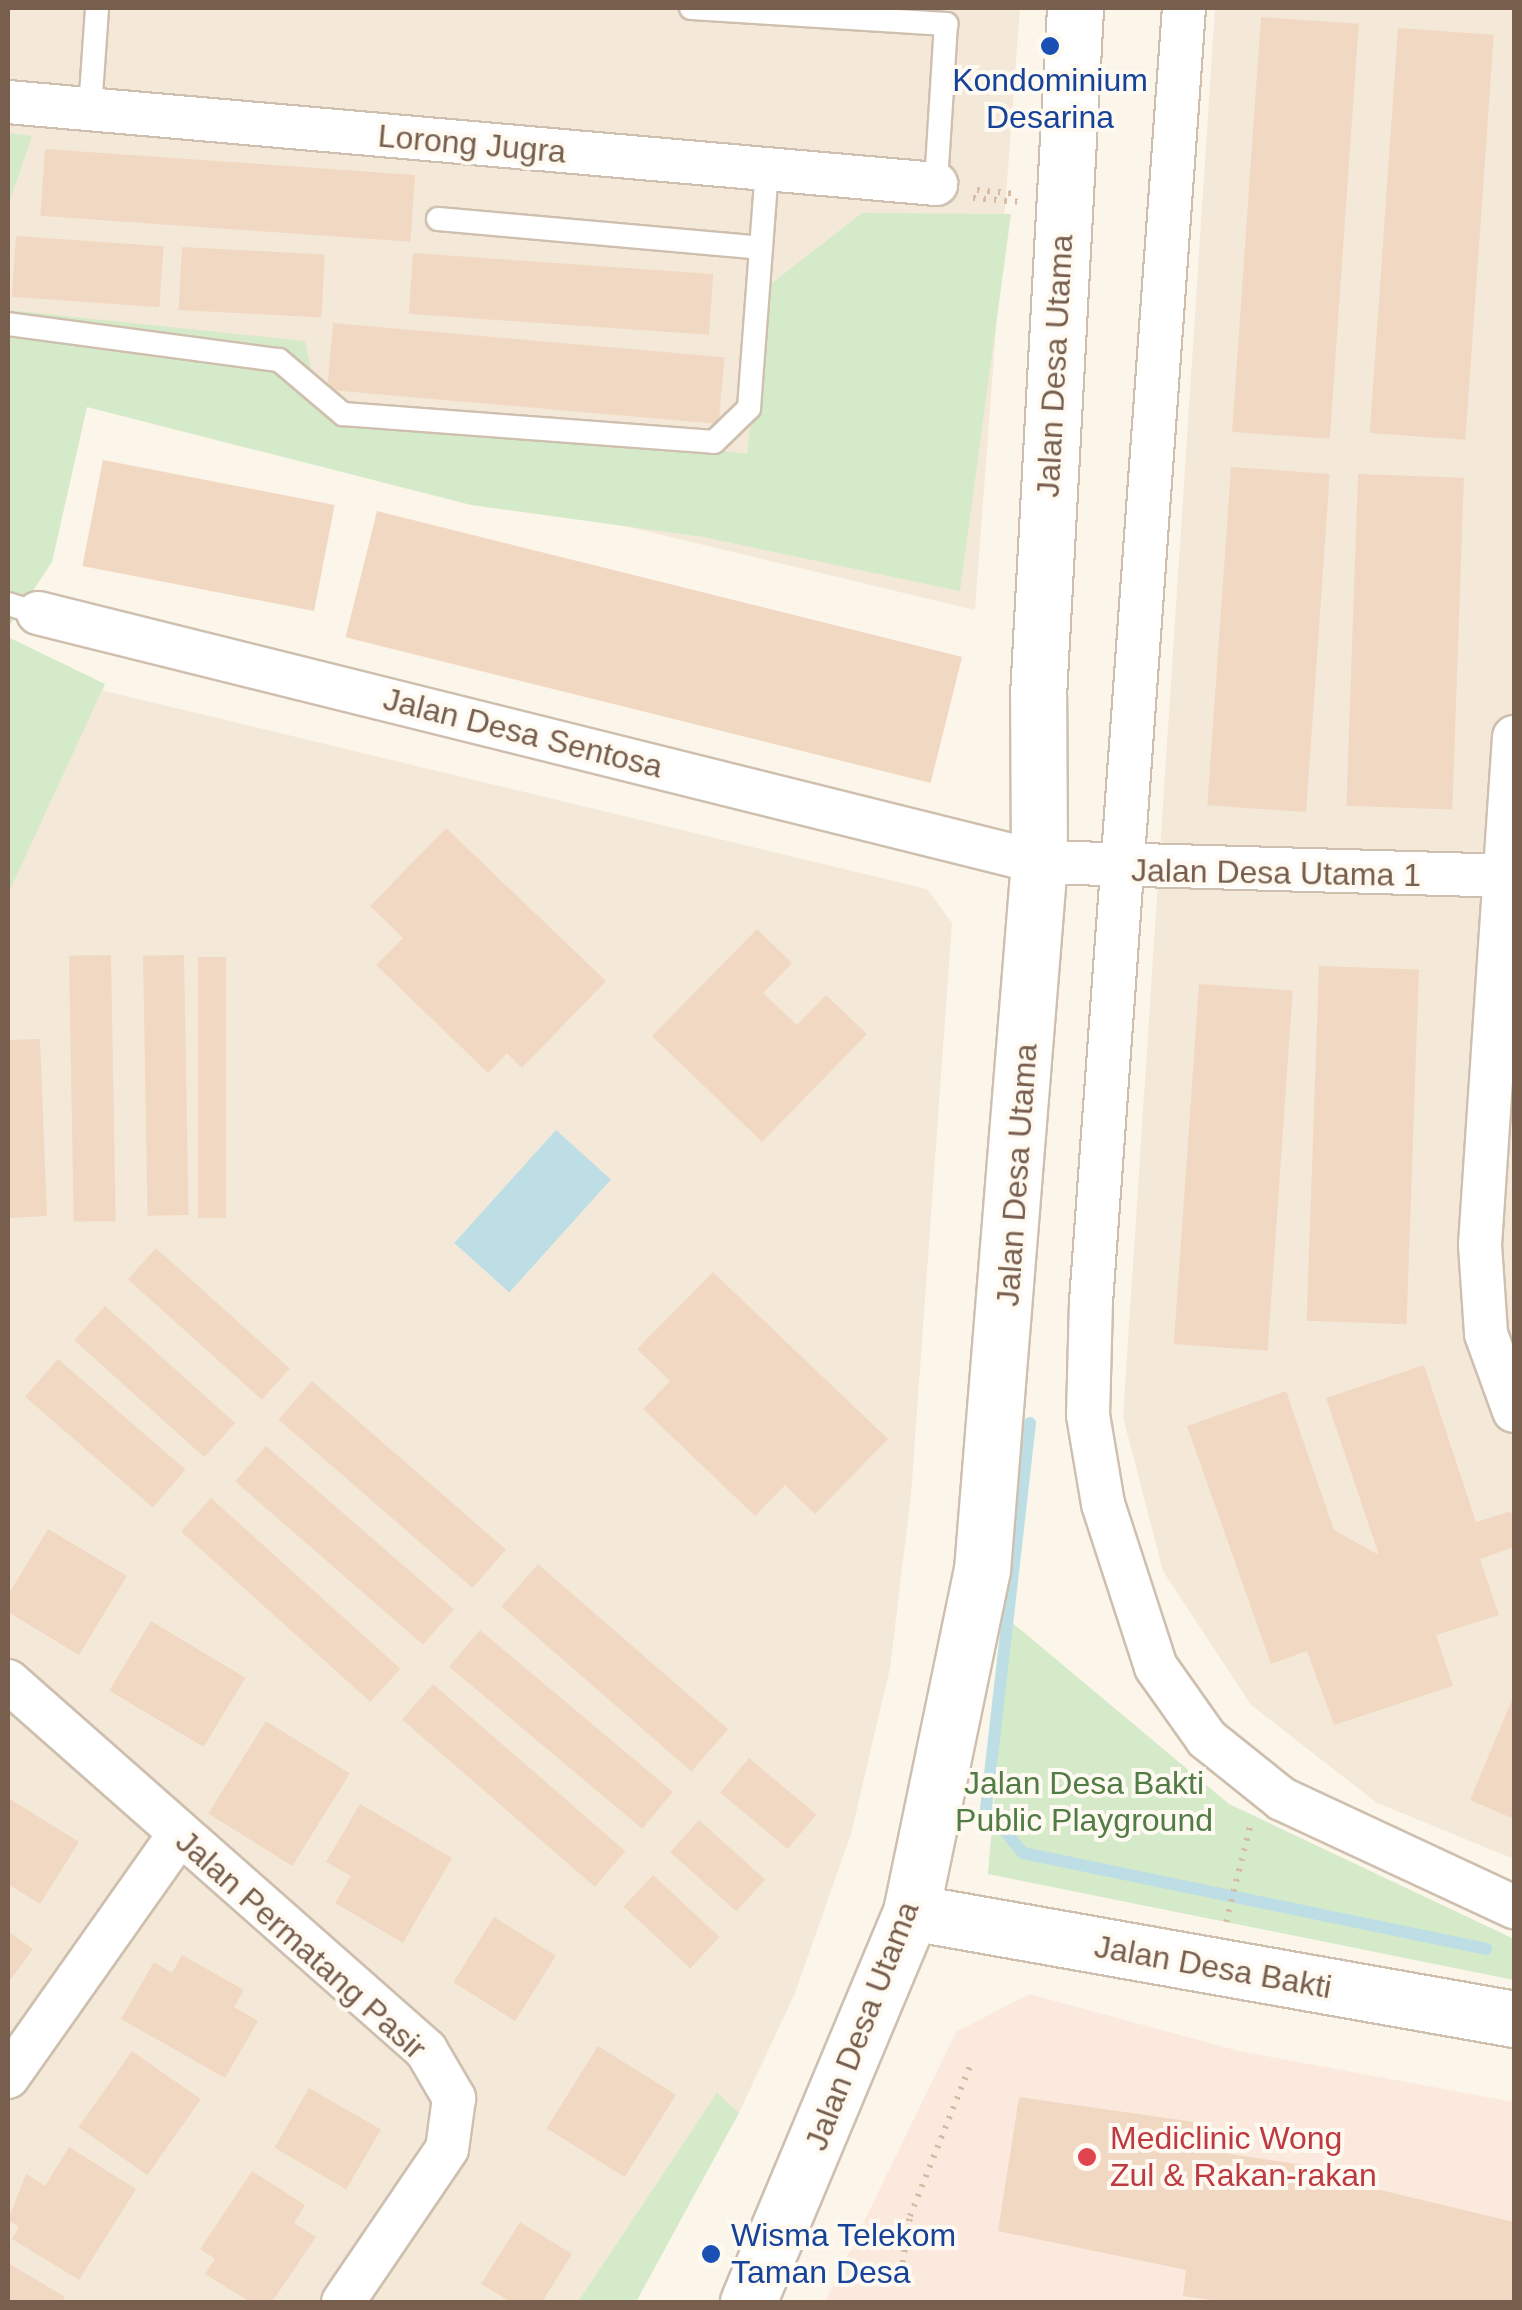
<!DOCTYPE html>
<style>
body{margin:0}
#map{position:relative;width:1522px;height:2310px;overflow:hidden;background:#fcf6ea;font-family:Helvetica,sans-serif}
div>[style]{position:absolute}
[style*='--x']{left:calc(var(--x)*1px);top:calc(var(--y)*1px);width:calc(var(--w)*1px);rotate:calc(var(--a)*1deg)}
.residential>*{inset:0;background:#f4e9d8}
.commercial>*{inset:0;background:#fce9de}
.green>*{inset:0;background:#d4eac8}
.water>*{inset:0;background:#bedee6;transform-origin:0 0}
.stream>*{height:12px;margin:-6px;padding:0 6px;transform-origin:6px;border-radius:6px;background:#bedee6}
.building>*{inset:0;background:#f1d8c2;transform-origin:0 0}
.path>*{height:6px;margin-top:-3px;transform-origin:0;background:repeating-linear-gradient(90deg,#d7bba4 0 2.5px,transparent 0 10.5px)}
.roads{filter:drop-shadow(2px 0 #cebfaf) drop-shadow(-2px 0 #cebfaf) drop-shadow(0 2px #cebfaf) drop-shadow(0 -2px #cebfaf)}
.service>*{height:22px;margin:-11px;padding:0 11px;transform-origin:11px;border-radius:11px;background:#fff}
.minor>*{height:42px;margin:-21px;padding:0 21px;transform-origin:21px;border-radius:21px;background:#fff}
.tertiary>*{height:55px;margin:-27.5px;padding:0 27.5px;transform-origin:27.5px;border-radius:27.5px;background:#fff}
.dots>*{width:28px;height:28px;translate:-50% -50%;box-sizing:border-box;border:5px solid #fffaf1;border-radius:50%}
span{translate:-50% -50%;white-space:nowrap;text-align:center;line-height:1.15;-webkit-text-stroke:8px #fffaf1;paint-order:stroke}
.transit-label{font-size:32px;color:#164399}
.left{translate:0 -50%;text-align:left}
.street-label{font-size:32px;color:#775e4d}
.park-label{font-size:32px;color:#527c45}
.health-label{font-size:32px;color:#be3a42}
.frame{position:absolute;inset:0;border:10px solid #775e4d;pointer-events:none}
</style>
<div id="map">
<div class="residential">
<i style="clip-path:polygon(8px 8px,1020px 8px,975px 610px,8px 378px)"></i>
<i style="clip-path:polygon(1215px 8px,1514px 8px,1514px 1859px,1377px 1803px,1251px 1705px,1163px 1571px,1123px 1417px)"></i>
<i style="clip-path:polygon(101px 690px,927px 889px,952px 923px,911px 1495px,890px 1668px,851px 1834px,795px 1993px,739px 2113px,605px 2302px,8px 2302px,8px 892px)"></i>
</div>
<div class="commercial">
<i style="clip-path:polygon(1029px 1994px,1239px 2051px,1514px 2102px,1514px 2302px,825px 2302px,956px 2032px)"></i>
</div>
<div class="green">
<i style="clip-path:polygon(8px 133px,32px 136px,8px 206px)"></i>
<i style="clip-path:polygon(862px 213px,1011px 214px,960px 591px,703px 537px,471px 505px,87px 407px,52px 562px,8px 628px,8px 310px,305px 341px,317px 398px,747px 454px,767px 287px)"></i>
<i style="clip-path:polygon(8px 637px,105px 684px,8px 894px)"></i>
<i style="clip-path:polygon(1009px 1620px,1229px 1804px,1514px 1939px,1514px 1980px,988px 1874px)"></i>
<i style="clip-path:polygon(717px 2093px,739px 2113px,636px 2302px,578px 2302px)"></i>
</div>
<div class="water">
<i style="left:556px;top:1130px;width:74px;height:152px;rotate:42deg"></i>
</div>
<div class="stream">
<i style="--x:1030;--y:1423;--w:388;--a:96.5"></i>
<i style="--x:986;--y:1808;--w:58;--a:50.6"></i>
<i style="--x:1023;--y:1853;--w:473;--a:11.7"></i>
</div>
<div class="building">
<i style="left:1261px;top:17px;width:98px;height:416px;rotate:4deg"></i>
<i style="left:1398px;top:28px;width:96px;height:406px;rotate:4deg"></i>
<i style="left:45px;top:149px;width:371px;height:67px;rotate:4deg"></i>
<i style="left:16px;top:236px;width:148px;height:61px;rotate:4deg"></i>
<i style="left:182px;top:247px;width:143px;height:63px;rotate:3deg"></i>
<i style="left:413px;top:253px;width:301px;height:61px;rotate:4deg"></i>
<i style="left:333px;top:323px;width:393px;height:67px;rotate:5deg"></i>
<i style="left:103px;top:460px;width:236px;height:108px;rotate:11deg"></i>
<i style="left:1231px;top:467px;width:99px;height:339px;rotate:4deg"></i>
<i style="left:1358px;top:474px;width:106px;height:332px;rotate:2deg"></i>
<i style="left:377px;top:511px;width:603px;height:130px;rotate:14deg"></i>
<i style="clip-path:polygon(446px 828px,606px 981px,522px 1068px,507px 1053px,488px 1073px,376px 965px,403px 938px,370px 906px)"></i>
<i style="clip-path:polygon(757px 929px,792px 963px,763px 993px,797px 1025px,826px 995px,867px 1034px,762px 1142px,652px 1036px)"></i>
<i style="left:111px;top:955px;width:266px;height:42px;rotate:89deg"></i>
<i style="left:184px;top:955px;width:260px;height:41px;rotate:89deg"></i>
<i style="left:226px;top:957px;width:261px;height:28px;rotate:90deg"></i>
<i style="left:1319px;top:966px;width:100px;height:355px;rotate:2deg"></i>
<i style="left:1199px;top:984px;width:94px;height:361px;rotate:4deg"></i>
<i style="clip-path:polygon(40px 1039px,47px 1216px,8px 1218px,8px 1040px)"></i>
<i style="left:156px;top:1248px;width:180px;height:42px;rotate:42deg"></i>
<i style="clip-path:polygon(713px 1272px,888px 1439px,815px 1514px,785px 1485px,755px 1516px,643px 1409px,670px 1381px,637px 1349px)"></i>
<i style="left:105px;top:1306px;width:175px;height:46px;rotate:42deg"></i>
<i style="left:58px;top:1359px;width:169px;height:50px;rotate:41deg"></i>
<i style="clip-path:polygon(1424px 1365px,1476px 1522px,1511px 1511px,1514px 1523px,1514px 1547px,1480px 1559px,1499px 1615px,1436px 1635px,1453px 1686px,1334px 1725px,1307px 1651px,1271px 1664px,1187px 1426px,1286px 1391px,1334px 1530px,1379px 1555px,1326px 1398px)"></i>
<i style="left:312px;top:1381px;width:257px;height:51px;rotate:41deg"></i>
<i style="left:266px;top:1446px;width:249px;height:47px;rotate:41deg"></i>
<i style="left:211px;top:1498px;width:255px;height:45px;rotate:42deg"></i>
<i style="clip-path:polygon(48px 1529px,127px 1576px,79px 1655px,8px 1612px,8px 1595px)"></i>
<i style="left:538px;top:1564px;width:252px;height:56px;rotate:41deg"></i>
<i style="left:151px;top:1621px;width:110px;height:81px;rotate:31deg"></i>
<i style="left:480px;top:1630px;width:252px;height:48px;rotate:40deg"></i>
<i style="left:433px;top:1684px;width:255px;height:47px;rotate:41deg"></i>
<i style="clip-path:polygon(1514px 1695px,1514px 1819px,1470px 1800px)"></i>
<i style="left:266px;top:1721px;width:99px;height:109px;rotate:32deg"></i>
<i style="left:749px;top:1758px;width:88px;height:45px;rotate:40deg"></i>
<i style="clip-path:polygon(10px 1799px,79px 1842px,40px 1904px,8px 1884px)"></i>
<i style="clip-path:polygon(360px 1804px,452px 1858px,403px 1943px,335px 1903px,351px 1876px,326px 1862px)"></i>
<i style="left:699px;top:1820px;width:89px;height:43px;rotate:42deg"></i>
<i style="left:653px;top:1875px;width:91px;height:43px;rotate:43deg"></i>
<i style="left:494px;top:1917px;width:73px;height:77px;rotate:32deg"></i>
<i style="clip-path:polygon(8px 1931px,33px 1949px,8px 1983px)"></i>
<i style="clip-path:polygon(182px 1955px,244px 1990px,234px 2007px,258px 2021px,225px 2078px,121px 2019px,154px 1962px,172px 1973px)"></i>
<i style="left:598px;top:2046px;width:92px;height:97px;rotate:32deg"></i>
<i style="left:132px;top:2051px;width:84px;height:93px;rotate:35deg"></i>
<i style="left:309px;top:2088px;width:83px;height:69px;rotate:30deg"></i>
<i style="clip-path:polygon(1019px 2097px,1209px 2124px,1205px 2150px,1375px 2176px,1372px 2188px,1514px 2222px,1514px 2302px,1226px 2302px,1183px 2296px,1186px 2270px,998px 2231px)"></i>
<i style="clip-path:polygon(69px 2147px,136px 2189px,79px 2280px,12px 2239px,19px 2227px,8px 2220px,26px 2174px,45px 2186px)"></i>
<i style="clip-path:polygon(252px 2171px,305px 2205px,294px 2223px,316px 2237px,272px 2302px,250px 2302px,205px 2274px,215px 2259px,200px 2249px)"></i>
<i style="clip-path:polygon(520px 2222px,572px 2254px,542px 2302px,511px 2302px,481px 2284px)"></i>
<i style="clip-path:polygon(8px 2263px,65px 2297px,61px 2302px,8px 2302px)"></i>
</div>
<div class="path">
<i style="--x:977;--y:190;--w:42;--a:5.4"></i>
<i style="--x:973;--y:198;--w:47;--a:4.9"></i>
<i style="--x:1226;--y:1922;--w:98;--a:-75.8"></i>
<i style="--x:901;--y:2273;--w:58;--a:-81"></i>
<i style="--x:910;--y:2216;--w:167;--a:-68.2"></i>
</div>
<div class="roads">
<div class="service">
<i style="--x:691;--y:8;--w:256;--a:3.6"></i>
<i style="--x:946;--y:24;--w:160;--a:93.6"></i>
<i style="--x:90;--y:109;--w:101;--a:-86"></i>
<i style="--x:438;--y:219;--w:324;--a:5.1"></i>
<i style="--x:8;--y:324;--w:273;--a:7.6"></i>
<i style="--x:279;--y:360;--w:84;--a:40.2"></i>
<i style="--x:343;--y:414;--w:372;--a:4.3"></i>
<i style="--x:714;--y:442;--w:49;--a:-44.2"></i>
<i style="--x:749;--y:408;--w:238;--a:-85.7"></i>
<i style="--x:8;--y:604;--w:31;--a:17"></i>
</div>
<div class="minor">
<i style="--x:1184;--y:8;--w:1296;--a:94.11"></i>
<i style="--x:1091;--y:1301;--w:114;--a:91.5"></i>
<i style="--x:1088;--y:1415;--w:90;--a:80.4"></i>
<i style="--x:1103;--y:1504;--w:171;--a:72"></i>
<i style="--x:1156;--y:1667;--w:88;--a:54.7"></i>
<i style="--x:1207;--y:1739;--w:96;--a:38.7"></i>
<i style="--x:1282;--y:1799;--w:256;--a:25"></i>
<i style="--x:8;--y:102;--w:932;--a:5.05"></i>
<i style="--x:38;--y:613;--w:1032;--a:13.97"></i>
<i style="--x:1039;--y:862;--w:475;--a:1.7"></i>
<i style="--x:1514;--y:737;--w:509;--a:93.83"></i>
<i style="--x:1480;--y:1245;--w:89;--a:86.1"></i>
<i style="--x:1486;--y:1334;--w:82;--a:70"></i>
<i style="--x:8;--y:1681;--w:558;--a:41.44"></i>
<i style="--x:426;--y:2050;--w:56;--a:59.7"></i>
<i style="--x:454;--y:2098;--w:51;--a:97.8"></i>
<i style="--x:447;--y:2149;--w:185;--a:124.2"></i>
<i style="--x:8;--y:2077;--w:295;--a:-54.8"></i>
</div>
<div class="tertiary">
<i style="--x:911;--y:1912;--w:612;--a:10.06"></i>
<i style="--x:748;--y:2302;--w:423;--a:-67.3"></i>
<i style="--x:911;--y:1912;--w:349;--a:-78.3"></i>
<i style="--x:982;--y:1570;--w:710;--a:-85.4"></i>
<i style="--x:1039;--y:862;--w:166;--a:-90.3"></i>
<i style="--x:1038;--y:696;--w:689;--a:-86.92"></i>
</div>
</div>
<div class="dots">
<i style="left:1050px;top:46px;background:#1a4fb4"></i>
<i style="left:1087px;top:2157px;background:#e0444e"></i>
<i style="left:711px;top:2254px;background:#1a4fb4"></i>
</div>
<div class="transit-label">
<span style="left:1050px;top:99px">Kondominium<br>Desarina</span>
<span class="left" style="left:731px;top:2254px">Wisma Telekom<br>Taman Desa</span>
</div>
<div class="street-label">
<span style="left:472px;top:144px;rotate:5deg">Lorong Jugra</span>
<span style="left:1055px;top:366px;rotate:-87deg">Jalan Desa Utama</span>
<span style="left:523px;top:733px;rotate:14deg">Jalan Desa Sentosa</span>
<span style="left:1276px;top:873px;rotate:1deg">Jalan Desa Utama 1</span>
<span style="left:1017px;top:1175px;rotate:-86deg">Jalan Desa Utama</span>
<span style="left:301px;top:1945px;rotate:42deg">Jalan Permatang Pasir</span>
<span style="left:1213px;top:1967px;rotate:10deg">Jalan Desa Bakti</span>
<span style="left:862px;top:2026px;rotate:-69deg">Jalan Desa Utama</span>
</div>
<div class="park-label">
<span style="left:1084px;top:1802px">Jalan Desa Bakti<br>Public Playground</span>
</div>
<div class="health-label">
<span class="left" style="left:1110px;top:2157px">Mediclinic Wong<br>Zul &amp; Rakan-rakan</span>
</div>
<div class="frame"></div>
</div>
